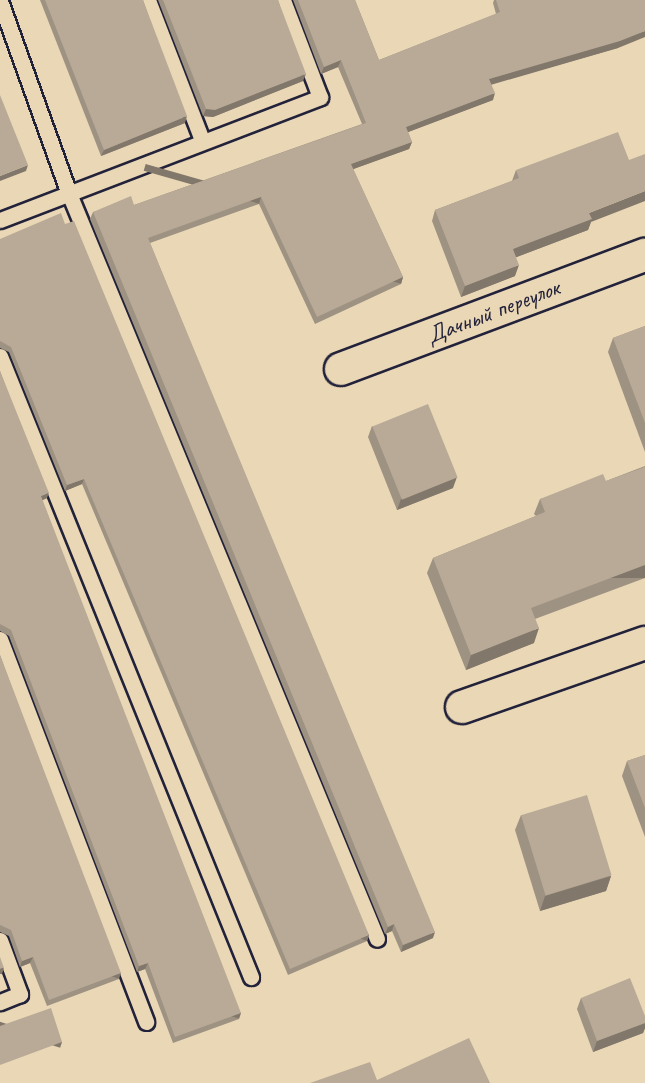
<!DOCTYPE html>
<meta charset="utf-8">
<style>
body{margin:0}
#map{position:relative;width:645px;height:1083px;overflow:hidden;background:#ead7b5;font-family:Caveat,sans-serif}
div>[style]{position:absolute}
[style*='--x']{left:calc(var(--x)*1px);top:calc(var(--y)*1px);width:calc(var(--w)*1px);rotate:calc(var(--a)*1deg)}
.roads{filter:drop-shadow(2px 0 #22223b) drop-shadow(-2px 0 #22223b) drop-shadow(0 2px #22223b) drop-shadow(0 -2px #22223b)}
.service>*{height:15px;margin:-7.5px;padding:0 7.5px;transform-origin:7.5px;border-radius:7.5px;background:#ead7b5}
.minor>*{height:32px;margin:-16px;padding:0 16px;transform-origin:16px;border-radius:16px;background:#ead7b5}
.wall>*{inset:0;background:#9e9282}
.shaded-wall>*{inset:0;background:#81776a;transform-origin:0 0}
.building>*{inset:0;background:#b8aa97;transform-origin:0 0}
span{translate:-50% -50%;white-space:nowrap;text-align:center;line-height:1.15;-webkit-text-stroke:4.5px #ead7b5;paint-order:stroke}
.street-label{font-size:24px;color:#22223b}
</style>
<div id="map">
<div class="roads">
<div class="service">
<i style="--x:148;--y:0;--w:150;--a:68.9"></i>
<i style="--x:0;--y:1;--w:202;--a:70.3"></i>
<i style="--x:68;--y:191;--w:809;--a:67.55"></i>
<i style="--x:0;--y:220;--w:343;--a:-21"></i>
<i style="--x:320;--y:97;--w:104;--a:-110.9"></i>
<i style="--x:0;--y:356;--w:670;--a:67.99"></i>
<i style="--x:0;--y:639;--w:410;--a:69.1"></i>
<i style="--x:0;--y:940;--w:58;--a:69.7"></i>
<i style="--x:20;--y:994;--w:22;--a:158"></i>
</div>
<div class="minor">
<i style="--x:341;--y:369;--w:325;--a:-20.6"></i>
<i style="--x:462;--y:707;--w:194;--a:-19.3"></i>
</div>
</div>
<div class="wall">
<i style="clip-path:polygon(40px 0,143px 0,185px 123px,101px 156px)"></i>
<i style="clip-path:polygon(158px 0,278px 0,303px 81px,213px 117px,203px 116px)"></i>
<i style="clip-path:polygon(293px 0,355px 0,379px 60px,496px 14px,493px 3px,494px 0,645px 0,618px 48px,491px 84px,493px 100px,408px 132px,412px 142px,409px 149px,353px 169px,403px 277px,401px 284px,315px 324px,259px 204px,150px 243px,433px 938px,401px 952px,392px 931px,385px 934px,90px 219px,93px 212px,134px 205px,362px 124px,338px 67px,321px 74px)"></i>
<i style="clip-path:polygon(516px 170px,591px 222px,588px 230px,516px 257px,515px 276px,461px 297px,432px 221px,435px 210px,512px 181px)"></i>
<i style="clip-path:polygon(0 239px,369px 935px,367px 941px,288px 975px,82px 484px,65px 491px,9px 352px,0 348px)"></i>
<i style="clip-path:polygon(645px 326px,645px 452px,608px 352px,613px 338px)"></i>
<i style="clip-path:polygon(0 371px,47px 498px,42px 500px,239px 1019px,173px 1043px,145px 969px,137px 972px,9px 636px,0 631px)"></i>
<i style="clip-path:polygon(372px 426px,453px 488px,397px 510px,368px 437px)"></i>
<i style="clip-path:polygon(645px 466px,645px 578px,535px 619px,534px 643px,466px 670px,427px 573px,433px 558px,536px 516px,534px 514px,540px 499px,606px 481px)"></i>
<i style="clip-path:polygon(0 655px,119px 979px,47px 1006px,30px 963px,20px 967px,9px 936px,0 932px)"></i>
<i style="clip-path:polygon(645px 755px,645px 837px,622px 776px,627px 761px)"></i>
<i style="clip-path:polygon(521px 815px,611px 876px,606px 891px,540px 911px,515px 830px)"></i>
<i style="clip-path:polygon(581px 998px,645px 1016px,645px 1028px,643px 1033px,593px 1052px,577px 1009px)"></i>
</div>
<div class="shaded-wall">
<i style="clip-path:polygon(645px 31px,645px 37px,618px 48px,487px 86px,489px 79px)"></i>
<i style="clip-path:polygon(341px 60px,338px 67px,321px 74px,324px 67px)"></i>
<i style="clip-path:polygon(306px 74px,303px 81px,213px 117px,203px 116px,206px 109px)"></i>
<i style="clip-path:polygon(495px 93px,493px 100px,403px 134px,406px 127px)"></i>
<i style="clip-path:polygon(187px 116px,185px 123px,101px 156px,104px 150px)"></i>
<i style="clip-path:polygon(412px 142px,409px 149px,348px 171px,351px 164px)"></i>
<i style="clip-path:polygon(28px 165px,26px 171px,0 181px,0 176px)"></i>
<i style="clip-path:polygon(645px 191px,645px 201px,591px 222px,588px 230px,509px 260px,513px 249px,589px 213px)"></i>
<i style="left:261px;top:197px;width:7px;height:120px;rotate:106deg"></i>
<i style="clip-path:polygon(519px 265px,515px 276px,461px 297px,465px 286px)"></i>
<i style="left:403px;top:277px;width:7px;height:95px;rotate:106deg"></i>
<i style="clip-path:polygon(457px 477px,453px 488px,397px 510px,401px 499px)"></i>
<i style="clip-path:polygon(84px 479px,82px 484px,65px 491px,67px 485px)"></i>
<i style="clip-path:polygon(49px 493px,47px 498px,39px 502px,41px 496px)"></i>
<i style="left:645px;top:565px;width:13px;height:122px;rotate:90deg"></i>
<i style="clip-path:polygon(539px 628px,534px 643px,466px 670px,471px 655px)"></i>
<i style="clip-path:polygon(611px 876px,606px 891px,540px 911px,545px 896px)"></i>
<i style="clip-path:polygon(394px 924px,392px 931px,385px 934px,388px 927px)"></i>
<i style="clip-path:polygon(435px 932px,433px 938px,401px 952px,403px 945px)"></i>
<i style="left:369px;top:935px;width:6px;height:86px;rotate:108deg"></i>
<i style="clip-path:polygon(33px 957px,30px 963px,20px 967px,22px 961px)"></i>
<i style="clip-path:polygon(148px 963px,145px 969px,137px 972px,139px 966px)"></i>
<i style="clip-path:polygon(4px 968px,2px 974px,0 974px,0 969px)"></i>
<i style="left:121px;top:973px;width:6px;height:77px;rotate:108deg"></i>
<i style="left:241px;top:1013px;width:6px;height:70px;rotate:108deg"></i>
<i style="clip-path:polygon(645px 1023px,645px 1028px,643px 1033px,593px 1052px,597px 1041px)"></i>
<i style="left:62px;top:1042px;width:6px;height:66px;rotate:108deg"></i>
</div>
<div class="building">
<i style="clip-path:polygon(45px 0,143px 0,187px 116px,104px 150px)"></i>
<i style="clip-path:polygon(163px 0,278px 0,306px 74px,215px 110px,206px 109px)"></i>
<i style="clip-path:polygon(298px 0,355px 0,379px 60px,500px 12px,496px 0,645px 0,645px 31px,620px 41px,489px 79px,495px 93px,406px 127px,412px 142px,351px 164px,403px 277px,317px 317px,261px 197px,148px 238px,435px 932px,403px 945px,394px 924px,388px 927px,93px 212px,131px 196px,134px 205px,366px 123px,341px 60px,324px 67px)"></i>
<i style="clip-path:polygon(0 95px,28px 165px,0 176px)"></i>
<i style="clip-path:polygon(618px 132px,629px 160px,645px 154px,645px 191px,589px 213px,592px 219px,513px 249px,519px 265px,465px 286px,435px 210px,519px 178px,516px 170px)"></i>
<i style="clip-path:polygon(61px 213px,65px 224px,74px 221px,369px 935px,290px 969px,84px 479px,67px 485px,11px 347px,0 341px,0 239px)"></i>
<i style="clip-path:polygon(645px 326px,645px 423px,613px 338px)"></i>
<i style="clip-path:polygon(0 371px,49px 493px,41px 496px,241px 1013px,175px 1037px,148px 963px,139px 966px,11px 630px,0 624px)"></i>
<i style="left:428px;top:404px;width:79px;height:60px;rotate:68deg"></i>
<i style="clip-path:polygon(645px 467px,645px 565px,531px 608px,539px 628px,471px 655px,433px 558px,545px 512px,540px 499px,603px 474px,606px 481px)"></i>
<i style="clip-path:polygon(0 655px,121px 973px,49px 1000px,33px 957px,22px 961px,11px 930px,0 925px)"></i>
<i style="clip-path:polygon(645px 755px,645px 808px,627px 761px)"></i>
<i style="left:587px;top:795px;width:84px;height:69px;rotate:73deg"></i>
<i style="clip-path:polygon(0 957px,4px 968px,0 969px)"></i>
<i style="clip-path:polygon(630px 978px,645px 1016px,645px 1023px,597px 1041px,581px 998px)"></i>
<i style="clip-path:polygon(51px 1008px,62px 1042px,0 1065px,0 1026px)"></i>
<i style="clip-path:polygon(469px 1038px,490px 1083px,310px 1083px,370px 1062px,377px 1080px)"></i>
</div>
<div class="street-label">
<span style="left:493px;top:312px;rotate:-21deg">Дачный переулок</span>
</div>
</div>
